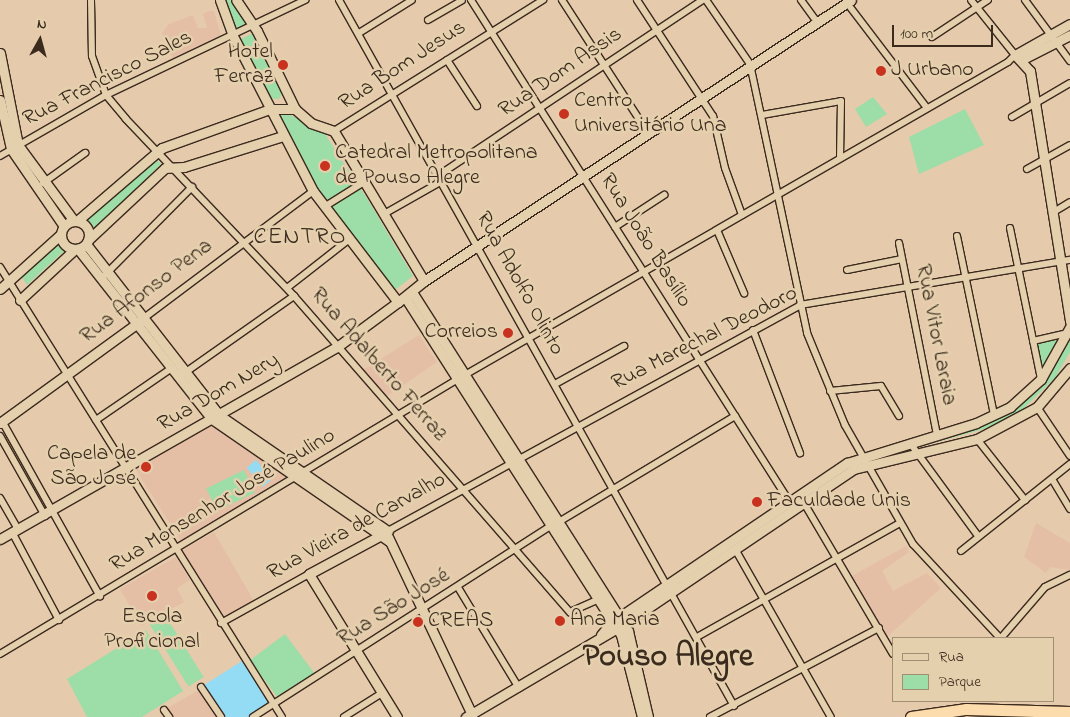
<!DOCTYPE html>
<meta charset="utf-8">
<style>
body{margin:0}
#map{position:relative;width:1070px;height:717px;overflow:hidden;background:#e6caac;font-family:"Indie Flower",sans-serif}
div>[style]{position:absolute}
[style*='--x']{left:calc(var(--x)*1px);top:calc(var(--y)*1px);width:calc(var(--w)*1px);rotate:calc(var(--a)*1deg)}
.built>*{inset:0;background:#e4bfa6;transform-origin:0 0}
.green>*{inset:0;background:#9ddda7;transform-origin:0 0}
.water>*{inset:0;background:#93dcf4;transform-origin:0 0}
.roads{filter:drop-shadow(1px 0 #3b2a1e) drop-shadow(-1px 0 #3b2a1e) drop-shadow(0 1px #3b2a1e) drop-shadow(0 -1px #3b2a1e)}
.street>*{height:6px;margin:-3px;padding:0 3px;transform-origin:3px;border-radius:3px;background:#e5d0ae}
.secondary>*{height:9px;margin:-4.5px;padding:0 4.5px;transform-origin:4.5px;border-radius:4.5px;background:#e5d0ae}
.secondary>.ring{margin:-4.5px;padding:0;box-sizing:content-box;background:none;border:9px solid #e5d0ae;border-radius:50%}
.highway>*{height:11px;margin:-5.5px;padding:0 5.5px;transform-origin:5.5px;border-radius:5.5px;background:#fcdcac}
.dots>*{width:14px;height:14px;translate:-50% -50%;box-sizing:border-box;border:2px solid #e5d0ae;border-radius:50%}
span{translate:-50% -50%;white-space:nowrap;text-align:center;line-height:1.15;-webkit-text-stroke:5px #e5d0ae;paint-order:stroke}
.poi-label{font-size:22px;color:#3b2a1e}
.right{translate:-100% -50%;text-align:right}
.left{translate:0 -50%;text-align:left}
.street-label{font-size:22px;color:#3b2a1e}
.neighbourhood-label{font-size:24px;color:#3b2a1e;letter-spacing:1px}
.town-label{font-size:32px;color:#3b2a1e;font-weight:700}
.legend{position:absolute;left:892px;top:637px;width:162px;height:65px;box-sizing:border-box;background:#e5d0ae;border:1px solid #a18e74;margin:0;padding:6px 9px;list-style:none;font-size:15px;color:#3b2a1e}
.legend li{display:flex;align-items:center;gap:10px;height:25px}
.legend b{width:25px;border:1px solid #a18e74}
.north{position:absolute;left:15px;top:15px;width:50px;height:50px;-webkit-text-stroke:4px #e5d0ae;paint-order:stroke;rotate:7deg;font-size:14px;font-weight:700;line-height:20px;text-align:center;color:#3b2a1e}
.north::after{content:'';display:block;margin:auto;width:18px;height:22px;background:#3b2a1e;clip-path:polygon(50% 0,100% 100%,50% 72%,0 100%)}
.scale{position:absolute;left:892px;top:25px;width:101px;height:22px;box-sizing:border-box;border:2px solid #3b2a1e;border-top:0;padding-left:6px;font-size:15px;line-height:18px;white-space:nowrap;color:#3b2a1e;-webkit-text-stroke:4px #e5d0ae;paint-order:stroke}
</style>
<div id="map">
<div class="built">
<i style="clip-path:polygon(209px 11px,214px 11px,221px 36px,175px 64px,162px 33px,169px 24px,193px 15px,198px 28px,207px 28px,203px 14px)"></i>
<i style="clip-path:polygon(419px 335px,437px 362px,386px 397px,363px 370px)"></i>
<i style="clip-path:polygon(214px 423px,289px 479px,181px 541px,134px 467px)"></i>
<i style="clip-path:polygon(1036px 523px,1070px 543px,1070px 570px,1050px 567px,1046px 573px,1024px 557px)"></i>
<i style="left:214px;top:532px;width:81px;height:39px;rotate:60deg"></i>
<i style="clip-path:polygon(906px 546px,909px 552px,882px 571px,893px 591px,927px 573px,941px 588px,887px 637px,852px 576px)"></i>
<i style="clip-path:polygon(176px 557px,190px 580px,177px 588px,184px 602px,141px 626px,120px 589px)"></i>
<i style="clip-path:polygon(199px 690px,218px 717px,169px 717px,164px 710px)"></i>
</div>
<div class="green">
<i style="clip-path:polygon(222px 0,233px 0,248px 27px,234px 33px)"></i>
<i style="clip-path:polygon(253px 33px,282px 93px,279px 99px,267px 98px,239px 40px)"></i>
<i style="clip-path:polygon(873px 97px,887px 114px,866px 127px,855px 109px)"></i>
<i style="clip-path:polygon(965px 109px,984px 145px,919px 174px,909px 137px)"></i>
<i style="clip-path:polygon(282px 111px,323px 131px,368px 200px,413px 276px,395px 290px,328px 203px,295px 151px,280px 119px)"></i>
<i style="clip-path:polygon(155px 158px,161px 164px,95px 228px,87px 219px)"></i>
<i style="clip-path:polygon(59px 243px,65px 250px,27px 285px,21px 276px)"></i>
<i style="clip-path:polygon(1056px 338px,1060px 341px,1045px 366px,1040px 364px,1035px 343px)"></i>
<i style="clip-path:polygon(1070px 338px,1070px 352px,1055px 378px,1022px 410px,995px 426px,919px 447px,960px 431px,1037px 388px)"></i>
<i style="left:244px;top:470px;width:25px;height:42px;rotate:64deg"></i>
<i style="left:165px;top:615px;width:73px;height:18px;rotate:58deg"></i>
<i style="clip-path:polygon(146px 630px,183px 691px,142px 717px,87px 717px,67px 679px)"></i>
<i style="left:285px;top:634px;width:50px;height:44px;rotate:53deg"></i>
</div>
<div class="water">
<i style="left:256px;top:460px;width:25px;height:12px;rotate:50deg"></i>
<i style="clip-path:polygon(242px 661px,274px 704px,253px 717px,221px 717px,201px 687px)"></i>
</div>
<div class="roads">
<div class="street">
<i style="--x:91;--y:0;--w:56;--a:89"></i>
<i style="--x:92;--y:56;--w:41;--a:70.3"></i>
<i style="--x:106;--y:95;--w:31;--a:50"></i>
<i style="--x:126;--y:119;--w:244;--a:46.5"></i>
<i style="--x:294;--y:296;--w:420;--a:48.9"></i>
<i style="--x:570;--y:612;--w:35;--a:-24"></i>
<i style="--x:339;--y:0;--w:809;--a:60.77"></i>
<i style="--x:471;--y:0;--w:593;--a:57.6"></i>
<i style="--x:562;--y:0;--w:158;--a:57.1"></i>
<i style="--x:637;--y:0;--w:139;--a:56.8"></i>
<i style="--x:713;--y:116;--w:53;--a:77"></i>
<i style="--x:725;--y:168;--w:50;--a:70.1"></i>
<i style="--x:706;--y:0;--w:78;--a:55.5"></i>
<i style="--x:750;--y:64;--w:275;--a:78"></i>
<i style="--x:807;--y:333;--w:100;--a:67.6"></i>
<i style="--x:845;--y:425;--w:137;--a:60.3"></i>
<i style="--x:913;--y:544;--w:128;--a:47.2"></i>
<i style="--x:801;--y:0;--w:26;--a:54"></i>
<i style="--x:1025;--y:0;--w:76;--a:53.6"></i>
<i style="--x:847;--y:3;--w:132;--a:52.7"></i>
<i style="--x:428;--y:20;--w:39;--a:-30"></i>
<i style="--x:359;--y:33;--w:62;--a:-31.9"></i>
<i style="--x:932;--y:37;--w:67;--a:-33.5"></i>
<i style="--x:447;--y:60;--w:55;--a:56.9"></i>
<i style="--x:762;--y:115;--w:80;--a:-10"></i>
<i style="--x:841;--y:101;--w:57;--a:91"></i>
<i style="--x:1012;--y:117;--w:67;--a:-30.4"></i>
<i style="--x:334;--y:131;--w:247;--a:-32.1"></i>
<i style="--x:0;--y:156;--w:122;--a:-29.9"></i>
<i style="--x:106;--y:95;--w:221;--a:-25.5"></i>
<i style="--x:1027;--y:169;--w:49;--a:-29.2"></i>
<i style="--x:439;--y:175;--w:316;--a:-33.6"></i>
<i style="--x:43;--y:183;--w:52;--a:-35.5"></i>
<i style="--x:324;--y:207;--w:47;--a:-32"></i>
<i style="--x:1052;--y:213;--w:21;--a:-31"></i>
<i style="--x:384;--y:214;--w:67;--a:-29.6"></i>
<i style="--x:615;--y:227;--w:59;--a:-33.1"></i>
<i style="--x:1010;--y:228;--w:154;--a:78.4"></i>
<i style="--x:717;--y:230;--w:69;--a:66.8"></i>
<i style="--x:957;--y:236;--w:183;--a:78.3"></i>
<i style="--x:899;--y:243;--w:196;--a:78.8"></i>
<i style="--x:0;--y:267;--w:531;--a:57.93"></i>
<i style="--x:847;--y:270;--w:56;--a:-11.3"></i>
<i style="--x:105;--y:275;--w:124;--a:-45.3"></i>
<i style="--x:287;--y:288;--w:76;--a:-38.1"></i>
<i style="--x:144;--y:318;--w:211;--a:-36.9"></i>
<i style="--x:753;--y:330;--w:132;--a:69.1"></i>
<i style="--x:1033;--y:341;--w:36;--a:-13"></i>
<i style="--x:183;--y:374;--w:136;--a:-35.1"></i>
<i style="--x:555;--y:384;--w:79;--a:-28.8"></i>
<i style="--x:830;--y:391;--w:51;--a:-5.6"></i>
<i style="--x:881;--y:386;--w:35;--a:59"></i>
<i style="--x:1037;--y:407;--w:59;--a:56"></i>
<i style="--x:96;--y:420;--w:92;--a:-34.4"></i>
<i style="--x:2;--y:421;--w:201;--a:60.8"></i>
<i style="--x:0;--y:436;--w:92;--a:60.6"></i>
<i style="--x:977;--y:439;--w:78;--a:51.8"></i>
<i style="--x:910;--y:443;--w:115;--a:53.8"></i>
<i style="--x:1052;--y:479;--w:35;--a:59"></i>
<i style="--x:0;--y:498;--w:36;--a:60"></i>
<i style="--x:804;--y:503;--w:175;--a:59.5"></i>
<i style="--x:557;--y:523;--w:208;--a:-31"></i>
<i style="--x:388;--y:531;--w:470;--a:-28.7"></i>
<i style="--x:800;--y:305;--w:274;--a:-9.5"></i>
<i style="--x:12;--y:532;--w:100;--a:61.9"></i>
<i style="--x:735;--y:549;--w:193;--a:60.3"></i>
<i style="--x:961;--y:551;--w:139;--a:-38.6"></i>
<i style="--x:459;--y:589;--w:116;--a:58.8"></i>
<i style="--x:221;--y:623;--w:101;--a:-29.1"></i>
<i style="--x:697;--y:637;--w:233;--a:-29.3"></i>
<i style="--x:1001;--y:638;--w:67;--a:-49.2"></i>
<i style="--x:1045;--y:587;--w:28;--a:-26"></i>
<i style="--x:0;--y:654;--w:540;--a:-30.98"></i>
<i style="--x:463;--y:376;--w:629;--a:-29.95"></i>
<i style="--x:1008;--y:62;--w:10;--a:-45"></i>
<i style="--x:1015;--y:55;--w:70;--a:-128.7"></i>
<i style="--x:201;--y:687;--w:36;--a:56"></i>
<i style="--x:164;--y:710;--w:9;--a:54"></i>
<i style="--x:253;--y:717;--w:354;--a:-32.7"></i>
<i style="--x:344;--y:717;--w:45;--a:-32.3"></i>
<i style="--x:710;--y:717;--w:191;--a:-27.8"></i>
</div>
<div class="secondary">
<i style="--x:220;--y:0;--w:38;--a:70"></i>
<i style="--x:233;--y:36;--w:174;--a:62.7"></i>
<i style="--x:313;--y:191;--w:140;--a:52.6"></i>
<i style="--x:398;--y:302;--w:33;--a:-39"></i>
<i style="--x:424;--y:281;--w:175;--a:-121"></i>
<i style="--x:334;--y:131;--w:24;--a:-161"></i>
<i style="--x:311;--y:123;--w:21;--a:-139"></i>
<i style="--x:295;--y:109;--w:87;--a:-116"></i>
<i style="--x:257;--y:31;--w:37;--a:-124"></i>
<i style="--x:1070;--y:24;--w:63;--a:150.6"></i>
<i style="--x:1015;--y:55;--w:22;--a:47"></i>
<i style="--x:1030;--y:71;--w:254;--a:80.9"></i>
<i style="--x:0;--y:53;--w:94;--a:78.9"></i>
<i style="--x:18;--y:145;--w:94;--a:53.6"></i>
<i style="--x:1021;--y:60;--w:55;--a:-27"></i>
<i style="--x:0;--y:100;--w:50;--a:77.3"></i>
<i style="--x:11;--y:149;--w:93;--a:55.5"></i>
<i style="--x:77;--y:221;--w:112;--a:-40.7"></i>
<i style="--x:162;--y:148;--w:115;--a:-19.9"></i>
<i style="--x:270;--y:109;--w:25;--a:0"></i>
<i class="ring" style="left:61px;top:221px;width:19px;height:19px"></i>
<i style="--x:88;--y:240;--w:105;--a:-43.1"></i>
<i style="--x:165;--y:168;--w:19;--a:-3"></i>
<i style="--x:184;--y:167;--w:104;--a:-17.4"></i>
<i style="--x:86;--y:244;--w:217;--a:52.1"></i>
<i style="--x:219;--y:415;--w:205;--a:34.5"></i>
<i style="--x:78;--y:249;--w:216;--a:51.8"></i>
<i style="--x:212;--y:419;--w:215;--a:34.6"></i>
<i style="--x:424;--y:281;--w:511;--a:-33.35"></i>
<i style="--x:0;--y:289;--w:82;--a:-42"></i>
<i style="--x:412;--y:292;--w:402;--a:57.5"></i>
<i style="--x:628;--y:631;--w:88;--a:76.9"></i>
<i style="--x:405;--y:297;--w:401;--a:57.4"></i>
<i style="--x:621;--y:635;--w:85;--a:75.6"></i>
<i style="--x:20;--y:300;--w:75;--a:-42.8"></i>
<i style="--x:0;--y:423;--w:175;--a:-36"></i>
<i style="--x:385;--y:533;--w:86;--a:151.7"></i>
<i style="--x:309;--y:574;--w:168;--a:58.4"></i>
<i style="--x:388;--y:537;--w:197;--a:64.7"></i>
<i style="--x:0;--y:539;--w:388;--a:-29.7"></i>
<i style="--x:337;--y:347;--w:76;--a:-36.4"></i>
<i style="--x:601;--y:635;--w:17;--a:-50"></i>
<i style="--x:612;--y:622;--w:284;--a:-34.1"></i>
<i style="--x:847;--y:463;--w:135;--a:-17.2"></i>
<i style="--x:976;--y:423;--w:38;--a:-25"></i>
<i style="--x:1010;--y:407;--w:42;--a:-42.1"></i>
<i style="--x:1041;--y:379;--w:60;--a:-60.9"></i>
<i style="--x:466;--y:717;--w:183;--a:-30.5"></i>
<i style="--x:624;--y:624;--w:277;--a:-34"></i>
<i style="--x:854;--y:469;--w:127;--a:-13.7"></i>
<i style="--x:977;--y:439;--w:68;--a:-28.1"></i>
<i style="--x:1037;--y:407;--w:51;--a:-49.8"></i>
</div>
<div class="highway">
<i style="--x:911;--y:717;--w:56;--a:-8.3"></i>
<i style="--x:966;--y:709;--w:104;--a:1.7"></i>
</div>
</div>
<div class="dots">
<i style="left:283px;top:65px;background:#c8321e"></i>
<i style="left:881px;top:71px;background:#c8321e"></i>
<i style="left:564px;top:114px;background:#c8321e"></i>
<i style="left:325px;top:166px;background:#c8321e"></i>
<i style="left:508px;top:333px;background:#c8321e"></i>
<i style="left:146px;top:467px;background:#c8321e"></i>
<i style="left:757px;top:502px;background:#c8321e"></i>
<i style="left:152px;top:596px;background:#c8321e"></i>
<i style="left:560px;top:621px;background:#c8321e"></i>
<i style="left:418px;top:622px;background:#c8321e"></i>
</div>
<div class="poi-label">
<span class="right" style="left:273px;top:65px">Hotel<br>Ferraz</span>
<span class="left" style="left:891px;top:71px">J Urbano</span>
<span class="left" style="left:574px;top:114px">Centro<br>Universitário Una</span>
<span class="left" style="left:335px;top:166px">Catedral Metropolitana<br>de Pouso Alegre</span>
<span class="right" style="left:498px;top:333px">Correios</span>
<span class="right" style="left:136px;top:467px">Capela de<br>São José</span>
<span class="left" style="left:767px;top:502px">Faculdade Unis</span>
<span style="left:152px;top:630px">Escola<br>Proficional</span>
<span class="left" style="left:570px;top:621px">Ana Maria</span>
<span class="left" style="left:428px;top:622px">CREAS</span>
</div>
<div class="street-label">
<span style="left:403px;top:66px;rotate:-33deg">Rua Bom Jesus</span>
<span style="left:561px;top:73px;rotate:-34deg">Rua Dom Assis</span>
<span style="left:108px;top:79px;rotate:-27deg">Rua Francisco Sales</span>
<span style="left:645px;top:241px;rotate:58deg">Rua João Basílio</span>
<span style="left:519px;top:284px;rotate:61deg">Rua Adolfo Olinto</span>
<span style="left:147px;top:292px;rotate:-37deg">Rua Afonso Pena</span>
<span style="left:935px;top:335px;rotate:79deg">Rua Vitor Laraia</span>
<span style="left:705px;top:339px;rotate:-27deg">Rua Marechal Deodoro</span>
<span style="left:378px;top:365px;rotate:49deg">Rua Adalberto Ferraz</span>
<span style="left:219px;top:393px;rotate:-30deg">Rua Dom Nery</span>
<span style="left:223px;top:501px;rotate:-31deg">Rua Monsenhor José Paulino</span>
<span style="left:357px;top:527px;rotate:-29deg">Rua Vieira de Carvalho</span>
<span style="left:394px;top:608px;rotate:-32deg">Rua São José</span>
</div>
<div class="neighbourhood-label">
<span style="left:300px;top:238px">CENTRO</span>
</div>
<div class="town-label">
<span style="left:668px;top:658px">Pouso Alegre</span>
</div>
<ul class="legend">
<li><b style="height:6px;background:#e5d0ae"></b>Rua</li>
<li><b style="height:14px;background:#9ddda7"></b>Parque</li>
</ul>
<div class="north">N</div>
<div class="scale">100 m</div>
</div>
